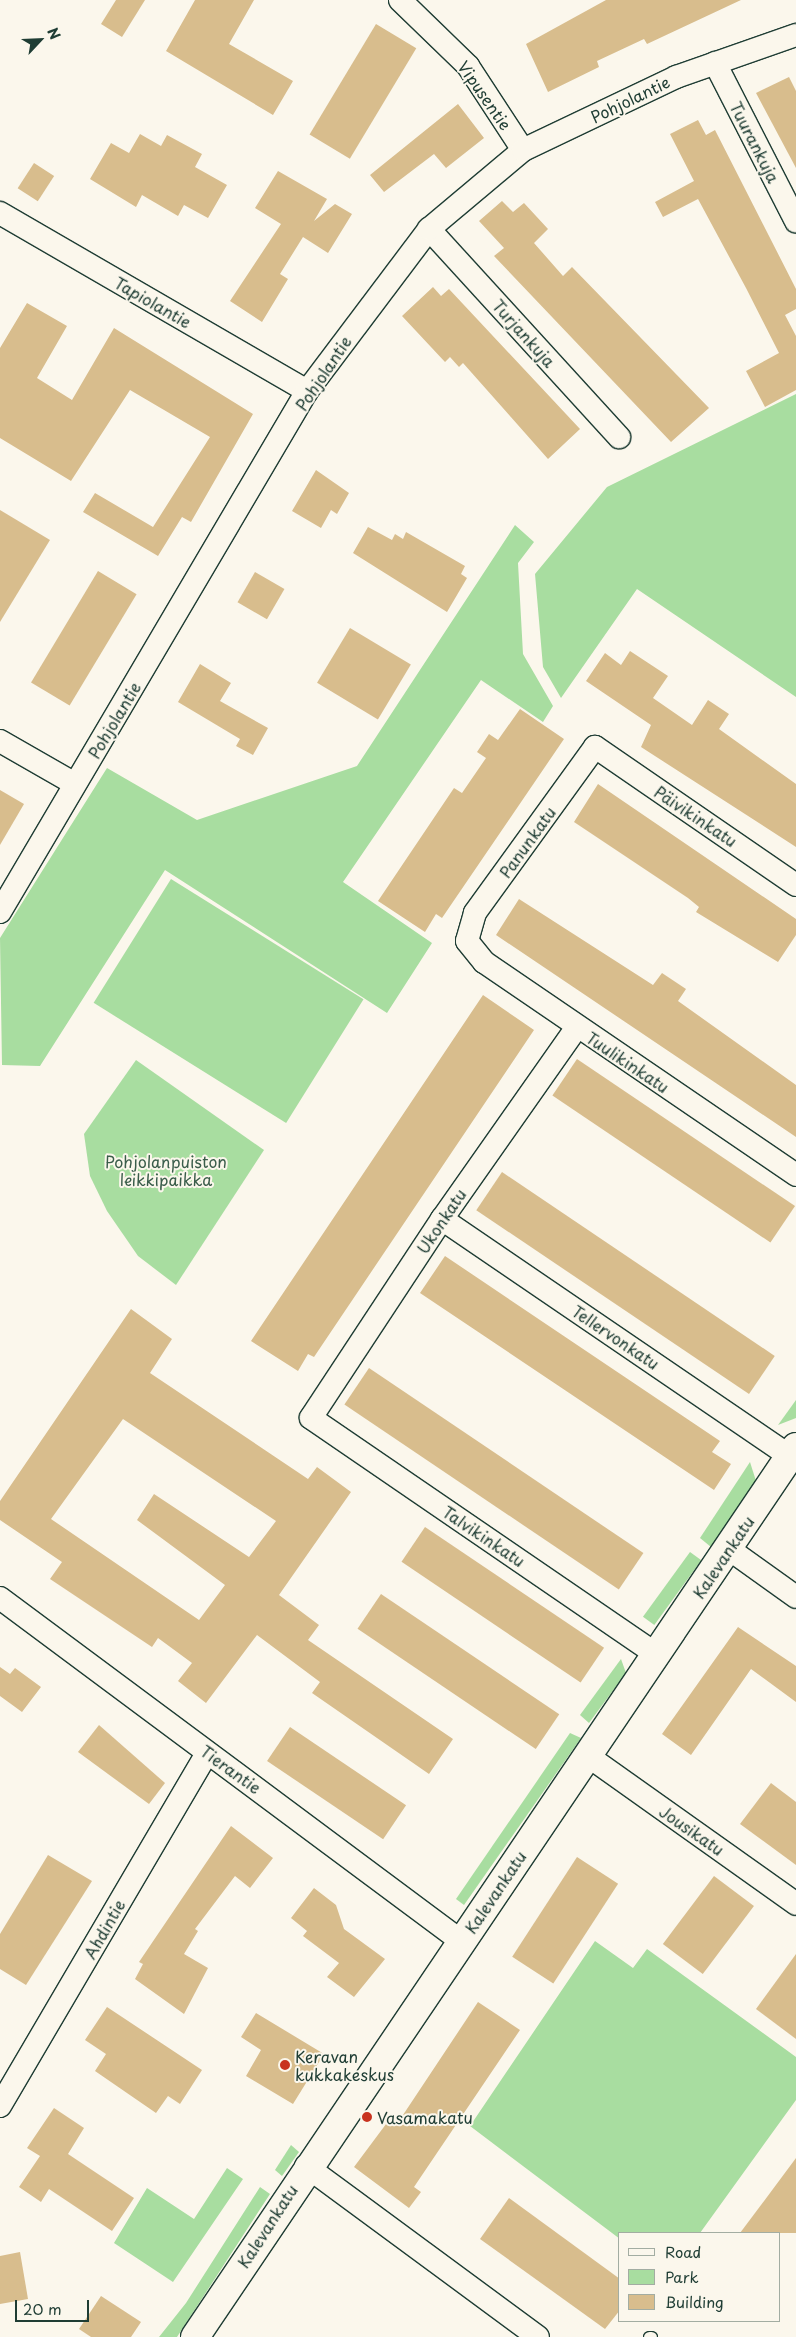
<!DOCTYPE html>
<meta charset="utf-8">
<style>
body{margin:0}
#map{position:relative;width:796px;height:2337px;overflow:hidden;background:#fbf7ec;font-family:"Playpen Sans",sans-serif}
div>[style]{position:absolute}
[style*='--x']{left:calc(var(--x)*1px);top:calc(var(--y)*1px);width:calc(var(--w)*1px);rotate:calc(var(--a)*1deg)}
.green>*{inset:0;background:#a8dda0;transform-origin:0 0}
.building>*{inset:0;background:#d8bd8d;transform-origin:0 0}
.roads{filter:drop-shadow(1px 0 #1f3d34) drop-shadow(-1px 0 #1f3d34) drop-shadow(0 1px #1f3d34) drop-shadow(0 -1px #1f3d34)}
.service>*{height:11px;margin:-5.5px;padding:0 5.5px;transform-origin:5.5px;border-radius:5.5px;background:#fbf7ec}
.minor>*{height:22px;margin:-11px;padding:0 11px;transform-origin:11px;border-radius:11px;background:#fbf7ec}
.tertiary>*{height:28px;margin:-14px;padding:0 14px;transform-origin:14px;border-radius:14px;background:#fbf7ec}
.dots>*{width:14px;height:14px;translate:-50% -50%;box-sizing:border-box;border:2px solid #fbf7ec;border-radius:50%}
span{translate:-50% -50%;white-space:nowrap;text-align:center;line-height:1.15;-webkit-text-stroke:4px #fbf7ec;paint-order:stroke}
.street-label{font-size:16px;color:#1f3d34}
.park-label{font-size:16px;color:#3a5d4a}
.poi-label{font-size:16px;color:#1f3d34}
.left{translate:0 -50%;text-align:left}
.legend{position:absolute;left:618px;top:2232px;width:162px;height:90px;box-sizing:border-box;background:#fbf7ec;border:1px solid #a3ada2;margin:0;padding:6px 9px;list-style:none;font-size:15px;color:#1f3d34}
.legend li{display:flex;align-items:center;gap:10px;height:25px}
.legend b{width:25px;border:1px solid #a3ada2}
.north{position:absolute;left:15px;top:15px;width:50px;height:50px;-webkit-text-stroke:4px #fbf7ec;paint-order:stroke;rotate:65deg;font-size:14px;font-weight:700;line-height:20px;text-align:center;color:#1f3d34}
.north::after{content:'';display:block;margin:auto;width:18px;height:22px;background:#1f3d34;clip-path:polygon(50% 0,100% 100%,50% 72%,0 100%)}
.scale{position:absolute;left:15px;top:2300px;width:74px;height:22px;box-sizing:border-box;border:2px solid #1f3d34;border-top:0;padding-left:6px;font-size:15px;line-height:18px;white-space:nowrap;color:#1f3d34;-webkit-text-stroke:4px #fbf7ec;paint-order:stroke}
</style>
<div id="map">
<div class="green">
<i style="clip-path:polygon(796px 394px,796px 697px,637px 589px,561px 698px,543px 667px,535px 574px,607px 487px)"></i>
<i style="clip-path:polygon(515px 525px,534px 542px,518px 563px,523px 654px,553px 706px,543px 722px,481px 680px,343px 882px,432px 943px,387px 1013px,165px 870px,40px 1066px,2px 1065px,0 938px,107px 768px,197px 820px,357px 766px)"></i>
<i style="left:171px;top:879px;width:227px;height:146px;rotate:32deg"></i>
<i style="clip-path:polygon(136px 1060px,264px 1150px,176px 1285px,138px 1256px,107px 1211px,90px 1176px,84px 1134px)"></i>
<i style="clip-path:polygon(796px 1400px,796px 1418px,778px 1425px)"></i>
<i style="clip-path:polygon(750px 1462px,756px 1481px,711px 1547px,700px 1538px)"></i>
<i style="left:690px;top:1552px;width:14px;height:80px;rotate:36deg"></i>
<i style="clip-path:polygon(621px 1659px,626px 1673px,589px 1723px,580px 1715px)"></i>
<i style="clip-path:polygon(570px 1733px,581px 1738px,464px 1905px,456px 1899px)"></i>
<i style="clip-path:polygon(595px 1941px,633px 1968px,647px 1949px,796px 2057px,796px 2100px,700px 2233px,620px 2233px,620px 2239px,470px 2126px)"></i>
<i style="clip-path:polygon(291px 2145px,299px 2152px,282px 2176px,275px 2170px)"></i>
<i style="clip-path:polygon(227px 2168px,243px 2179px,173px 2282px,114px 2243px,147px 2188px,194px 2219px)"></i>
<i style="clip-path:polygon(260px 2187px,270px 2194px,177px 2337px,159px 2337px,186px 2303px)"></i>
</div>
<div class="building">
<i style="clip-path:polygon(116px 0,145px 0,122px 37px,101px 24px)"></i>
<i style="clip-path:polygon(195px 0,254px 0,229px 44px,293px 81px,273px 115px,166px 51px)"></i>
<i style="clip-path:polygon(606px 0,741px 0,647px 44px,644px 39px,597px 61px,599px 67px,548px 92px,526px 44px)"></i>
<i style="left:376px;top:24px;width:47px;height:129px;rotate:31deg"></i>
<i style="clip-path:polygon(789px 77px,796px 91px,796px 168px,756px 93px)"></i>
<i style="clip-path:polygon(458px 104px,484px 138px,446px 168px,434px 154px,384px 192px,370px 175px)"></i>
<i style="clip-path:polygon(698px 120px,706px 135px,715px 130px,796px 289px,796px 309px,785px 315px,796px 336px,796px 390px,765px 407px,746px 371px,779px 353px,746px 288px,698px 199px,663px 217px,655px 202px,694px 181px,670px 134px)"></i>
<i style="clip-path:polygon(140px 134px,161px 146px,167px 135px,202px 154px,195px 167px,227px 185px,208px 218px,184px 205px,178px 216px,142px 195px,136px 207px,90px 179px,111px 143px,129px 153px)"></i>
<i style="left:34px;top:163px;width:24px;height:30px;rotate:33deg"></i>
<i style="clip-path:polygon(278px 171px,327px 199px,314px 221px,335px 204px,352px 214px,328px 253px,303px 237px,280px 274px,288px 279px,262px 322px,230px 301px,281px 224px,255px 208px)"></i>
<i style="clip-path:polygon(502px 201px,513px 212px,524px 203px,548px 229px,534px 243px,563px 276px,572px 267px,709px 408px,671px 442px,494px 256px,504px 248px,479px 221px)"></i>
<i style="clip-path:polygon(433px 287px,441px 296px,449px 289px,580px 429px,548px 459px,463px 363px,459px 367px,450px 357px,445px 362px,402px 316px)"></i>
<i style="clip-path:polygon(27px 303px,67px 326px,37px 378px,72px 400px,114px 328px,253px 414px,191px 522px,182px 517px,158px 556px,83px 512px,95px 493px,153px 527px,210px 437px,130px 390px,71px 481px,0 438px,0 348px)"></i>
<i style="clip-path:polygon(316px 470px,349px 493px,337px 514px,331px 510px,321px 528px,292px 511px)"></i>
<i style="clip-path:polygon(0 510px,50px 540px,0 622px)"></i>
<i style="clip-path:polygon(368px 527px,392px 540px,395px 534px,403px 539px,406px 532px,465px 566px,461px 574px,467px 578px,447px 612px,353px 553px)"></i>
<i style="left:98px;top:571px;width:45px;height:130px;rotate:31deg"></i>
<i style="left:255px;top:572px;width:34px;height:35px;rotate:30deg"></i>
<i style="left:350px;top:628px;width:71px;height:64px;rotate:31deg"></i>
<i style="clip-path:polygon(630px 651px,668px 676px,653px 698px,692px 725px,708px 700px,729px 714px,719px 729px,796px 784px,796px 847px,641px 747px,651px 725px,586px 681px,605px 653px,621px 665px)"></i>
<i style="clip-path:polygon(200px 664px,231px 683px,220px 701px,268px 728px,253px 755px,236px 746px,240px 739px,178px 702px)"></i>
<i style="clip-path:polygon(520px 709px,564px 739px,442px 918px,436px 914px,425px 932px,378px 901px,454px 788px,462px 793px,486px 758px,477px 752px,489px 734px,498px 740px)"></i>
<i style="clip-path:polygon(598px 784px,796px 919px,796px 935px,778px 962px,696px 912px,699px 907px,688px 898px,574px 822px)"></i>
<i style="clip-path:polygon(0 790px,24px 804px,0 845px)"></i>
<i style="clip-path:polygon(519px 899px,653px 985px,662px 973px,686px 989px,678px 1001px,796px 1085px,796px 1137px,496px 935px)"></i>
<i style="clip-path:polygon(483px 995px,534px 1030px,314px 1357px,308px 1354px,298px 1371px,251px 1341px)"></i>
<i style="left:577px;top:1059px;width:263px;height:44px;rotate:34deg"></i>
<i style="left:502px;top:1172px;width:329px;height:46px;rotate:34deg"></i>
<i style="clip-path:polygon(445px 1256px,720px 1441px,712px 1452px,731px 1464px,714px 1490px,420px 1293px)"></i>
<i style="clip-path:polygon(evenodd,131px 1309px,172px 1339px,150px 1373px,308px 1479px,317px 1467px,351px 1492px,279px 1595px,319px 1625px,308px 1640px,453px 1739px,429px 1774px,312px 1693px,320px 1682px,257px 1635px,206px 1703px,178px 1681px,192px 1663px,158px 1638px,152px 1647px,50px 1579px,62px 1562px,0 1520px,0 1501px,131px 1309px,123px 1419px,276px 1521px,249px 1557px,154px 1494px,137px 1520px,225px 1585px,199px 1620px,51px 1519px,123px 1419px)"></i>
<i style="left:369px;top:1368px;width:331px;height:44px;rotate:34deg"></i>
<i style="left:425px;top:1527px;width:216px;height:42px;rotate:34deg"></i>
<i style="left:381px;top:1594px;width:215px;height:42px;rotate:34deg"></i>
<i style="clip-path:polygon(738px 1627px,796px 1666px,796px 1702px,751px 1669px,691px 1755px,662px 1734px)"></i>
<i style="clip-path:polygon(0 1667px,10px 1674px,15px 1668px,41px 1687px,22px 1712px,0 1696px)"></i>
<i style="clip-path:polygon(99px 1725px,165px 1783px,149px 1804px,78px 1752px)"></i>
<i style="left:290px;top:1727px;width:140px;height:41px;rotate:34deg"></i>
<i style="clip-path:polygon(771px 1783px,796px 1802px,796px 1865px,740px 1824px)"></i>
<i style="clip-path:polygon(231px 1826px,273px 1858px,250px 1888px,235px 1876px,195px 1929px,198px 1931px,184px 1954px,208px 1968px,184px 2014px,135px 1979px,143px 1964px,139px 1962px)"></i>
<i style="clip-path:polygon(48px 1855px,92px 1881px,26px 1985px,0 1969px,0 1934px)"></i>
<i style="left:577px;top:1857px;width:49px;height:119px;rotate:33deg"></i>
<i style="left:714px;top:1876px;width:50px;height:85px;rotate:37deg"></i>
<i style="clip-path:polygon(314px 1888px,336px 1905px,344px 1929px,385px 1959px,354px 1997px,327px 1977px,339px 1963px,303px 1936px,307px 1931px,291px 1918px)"></i>
<i style="clip-path:polygon(796px 1954px,796px 2039px,756px 2009px)"></i>
<i style="clip-path:polygon(478px 2002px,520px 2030px,414px 2187px,421px 2192px,409px 2208px,354px 2167px,392px 2116px,399px 2121px)"></i>
<i style="clip-path:polygon(107px 2007px,202px 2070px,180px 2104px,168px 2096px,156px 2113px,95px 2071px,106px 2054px,85px 2040px)"></i>
<i style="clip-path:polygon(256px 2013px,324px 2054px,293px 2104px,246px 2076px,261px 2050px,241px 2037px)"></i>
<i style="clip-path:polygon(54px 2108px,84px 2128px,68px 2154px,134px 2198px,112px 2231px,49px 2189px,41px 2202px,19px 2187px,40px 2156px,27px 2148px)"></i>
<i style="clip-path:polygon(796px 2158px,796px 2233px,740px 2233px,770px 2193px)"></i>
<i style="clip-path:polygon(509px 2198px,620px 2279px,620px 2310px,605px 2329px,480px 2239px)"></i>
<i style="clip-path:polygon(20px 2252px,28px 2299px,0 2304px,0 2256px)"></i>
<i style="clip-path:polygon(101px 2296px,141px 2322px,131px 2337px,91px 2337px,79px 2329px)"></i>
</div>
<div class="roads">
<div class="service">
<i style="--x:649;--y:2337;--w:2;--a:0"></i>
</div>
<div class="minor">
<i style="--x:400;--y:0;--w:95;--a:44.1"></i>
<i style="--x:468;--y:66;--w:100;--a:56.8"></i>
<i style="--x:715;--y:63;--w:178;--a:62.9"></i>
<i style="--x:0;--y:213;--w:355;--a:30.1"></i>
<i style="--x:429;--y:229;--w:282;--a:47.6"></i>
<i style="--x:0;--y:741;--w:86;--a:29.8"></i>
<i style="--x:796;--y:885;--w:244;--a:-145.5"></i>
<i style="--x:595;--y:747;--w:205;--a:125.9"></i>
<i style="--x:475;--y:913;--w:29;--a:106"></i>
<i style="--x:467;--y:941;--w:27;--a:51"></i>
<i style="--x:484;--y:962;--w:378;--a:34.3"></i>
<i style="--x:0;--y:912;--w:605;--a:-59.49"></i>
<i style="--x:307;--y:391;--w:203;--a:-53"></i>
<i style="--x:429;--y:229;--w:123;--a:-40"></i>
<i style="--x:523;--y:150;--w:170;--a:-25.5"></i>
<i style="--x:676;--y:77;--w:127;--a:-19.3"></i>
<i style="--x:577;--y:1027;--w:235;--a:125.1"></i>
<i style="--x:442;--y:1219;--w:238;--a:123.4"></i>
<i style="--x:311;--y:1418;--w:419;--a:34.4"></i>
<i style="--x:442;--y:1219;--w:421;--a:34.3"></i>
<i style="--x:729;--y:1549;--w:82;--a:35.6"></i>
<i style="--x:0;--y:1598;--w:575;--a:36.65"></i>
<i style="--x:588;--y:1756;--w:255;--a:35.4"></i>
<i style="--x:0;--y:2106;--w:409;--a:-59.6"></i>
<i style="--x:306;--y:2166;--w:288;--a:36.4"></i>
</div>
<div class="tertiary">
<i style="--x:195;--y:2337;--w:1074;--a:-55.97"></i>
</div>
</div>
<div class="dots">
<i style="left:285px;top:2065px;background:#c8321e"></i>
<i style="left:367px;top:2117px;background:#c8321e"></i>
</div>
<div class="street-label">
<span style="left:485px;top:95px;rotate:55deg">Vipusentie</span>
<span style="left:630px;top:99px;rotate:-26deg">Pohjolantie</span>
<span style="left:755px;top:142px;rotate:63deg">Tuurankuja</span>
<span style="left:153px;top:302px;rotate:30deg">Tapiolantie</span>
<span style="left:524px;top:333px;rotate:48deg">Turjankuja</span>
<span style="left:323px;top:373px;rotate:-56deg">Pohjolantie</span>
<span style="left:114px;top:720px;rotate:-59deg">Pohjolantie</span>
<span style="left:696px;top:816px;rotate:34deg">Päivikinkatu</span>
<span style="left:527px;top:842px;rotate:-54deg">Panunkatu</span>
<span style="left:628px;top:1062px;rotate:34deg">Tuulikinkatu</span>
<span style="left:441px;top:1221px;rotate:-56deg">Ukonkatu</span>
<span style="left:616px;top:1337px;rotate:34deg">Tellervonkatu</span>
<span style="left:484px;top:1536px;rotate:34deg">Talvikinkatu</span>
<span style="left:723px;top:1557px;rotate:-56deg">Kalevankatu</span>
<span style="left:231px;top:1769px;rotate:36deg">Tierantie</span>
<span style="left:692px;top:1830px;rotate:35deg">Jousikatu</span>
<span style="left:495px;top:1892px;rotate:-56deg">Kalevankatu</span>
<span style="left:104px;top:1929px;rotate:-60deg">Ahdintie</span>
<span style="left:267px;top:2226px;rotate:-57deg">Kalevankatu</span>
</div>
<div class="park-label">
<span style="left:166px;top:1170px">Pohjolanpuiston<br>leikkipaikka</span>
</div>
<div class="poi-label">
<span class="left" style="left:295px;top:2065px">Keravan<br>kukkakeskus</span>
<span class="left" style="left:377px;top:2117px">Vasamakatu</span>
</div>
<ul class="legend">
<li><b style="height:6px;background:#fbf7ec"></b>Road</li>
<li><b style="height:14px;background:#a8dda0"></b>Park</li>
<li><b style="height:14px;background:#d8bd8d"></b>Building</li>
</ul>
<div class="north">N</div>
<div class="scale">20 m</div>
</div>
